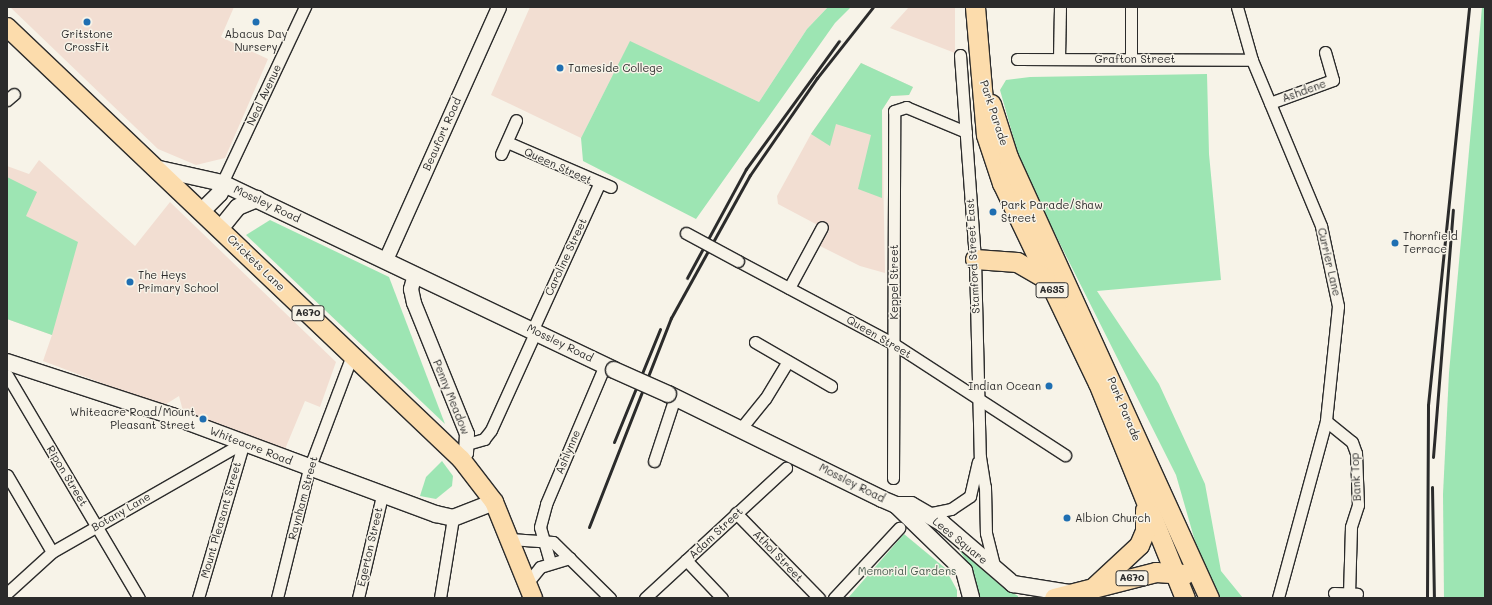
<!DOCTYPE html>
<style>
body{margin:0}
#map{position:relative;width:1492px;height:605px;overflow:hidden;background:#f7f3e8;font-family:Mali,sans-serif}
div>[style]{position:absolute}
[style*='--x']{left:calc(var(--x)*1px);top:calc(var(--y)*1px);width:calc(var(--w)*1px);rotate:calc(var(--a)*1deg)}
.built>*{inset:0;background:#f2ded2}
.green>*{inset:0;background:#9de5b3}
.roads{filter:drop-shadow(1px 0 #2b2b2b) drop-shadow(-1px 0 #2b2b2b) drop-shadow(0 1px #2b2b2b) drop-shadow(0 -1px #2b2b2b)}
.minor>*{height:11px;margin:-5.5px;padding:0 5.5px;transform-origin:5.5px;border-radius:5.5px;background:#f7f3e8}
.tertiary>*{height:14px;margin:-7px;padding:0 7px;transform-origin:7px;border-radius:7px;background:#f7f3e8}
.secondary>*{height:16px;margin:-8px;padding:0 8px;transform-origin:8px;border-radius:8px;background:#f7f3e8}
.primary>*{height:18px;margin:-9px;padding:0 9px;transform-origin:9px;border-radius:9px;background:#fcdcac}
.trunk>*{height:19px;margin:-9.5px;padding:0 9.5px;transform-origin:9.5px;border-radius:9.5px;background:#fcdcac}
.rail>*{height:3px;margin:-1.5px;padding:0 1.5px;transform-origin:1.5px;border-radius:1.5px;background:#2b2b2b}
.bridges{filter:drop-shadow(1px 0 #2b2b2b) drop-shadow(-1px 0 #2b2b2b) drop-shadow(0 1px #2b2b2b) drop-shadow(0 -1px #2b2b2b)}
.minor-bridge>*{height:11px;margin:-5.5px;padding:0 5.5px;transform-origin:5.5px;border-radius:5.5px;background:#f7f3e8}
.secondary-bridge>*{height:16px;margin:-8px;padding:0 8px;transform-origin:8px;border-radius:8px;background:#f7f3e8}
.dots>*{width:11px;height:11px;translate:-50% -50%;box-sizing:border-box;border:2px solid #f7f3e8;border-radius:50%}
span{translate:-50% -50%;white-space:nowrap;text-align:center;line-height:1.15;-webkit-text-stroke:3px #f7f3e8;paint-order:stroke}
.shield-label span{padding:1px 3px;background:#f7f3e8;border:1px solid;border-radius:3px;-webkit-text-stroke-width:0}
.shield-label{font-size:10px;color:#2b2b2b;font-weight:700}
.poi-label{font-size:11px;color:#2b2b2b}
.left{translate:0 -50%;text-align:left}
.right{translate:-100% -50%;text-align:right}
.street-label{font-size:11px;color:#2b2b2b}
.park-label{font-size:11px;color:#485a4d}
.frame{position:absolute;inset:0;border:8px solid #2b2b2b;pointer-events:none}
</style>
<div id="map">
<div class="built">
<i style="clip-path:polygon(10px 7px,234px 7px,221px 37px,268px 59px,225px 158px,196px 165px,158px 149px)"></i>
<i style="clip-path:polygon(530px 7px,828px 7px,807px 29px,759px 102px,630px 42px,581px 138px,491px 95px)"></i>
<i style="clip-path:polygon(909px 7px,955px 7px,955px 53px,890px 28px)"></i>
<i style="clip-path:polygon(861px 63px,913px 87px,909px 95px,891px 96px,882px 110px,885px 273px,860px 266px,820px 246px,829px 231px,778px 204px,777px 196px,811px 134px)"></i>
<i style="clip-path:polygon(39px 160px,135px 246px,170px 202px,336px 362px,320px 407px,305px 401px,283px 454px,183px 411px,179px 396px,163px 406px,43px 361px,52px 335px,7px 319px,7px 166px,29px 174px)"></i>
</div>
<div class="green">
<i style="clip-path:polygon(828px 7px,851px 7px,835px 23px,696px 219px,583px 161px,581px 138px,630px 41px,759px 102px,807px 29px)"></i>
<i style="clip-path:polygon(1482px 7px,1485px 7px,1485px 598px,1444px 598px,1443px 494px,1449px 373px)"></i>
<i style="clip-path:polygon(861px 63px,913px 87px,909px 95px,891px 96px,882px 110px,882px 198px,858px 189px,871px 135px,836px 124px,830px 146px,811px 134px)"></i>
<i style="clip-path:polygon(1207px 74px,1209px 154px,1221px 280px,1097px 291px,1159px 384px,1205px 484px,1221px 571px,1243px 598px,1218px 598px,1203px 569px,1176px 475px,1022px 168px,1000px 90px,1006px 80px,1030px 77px)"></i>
<i style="clip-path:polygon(7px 177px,37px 192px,26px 216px,78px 242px,52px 335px,7px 319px)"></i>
<i style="clip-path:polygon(270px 220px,389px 277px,445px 424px,246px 235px)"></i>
<i style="clip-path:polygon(442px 461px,453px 476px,452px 486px,436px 499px,420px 496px,426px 477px)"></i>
<i style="clip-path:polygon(904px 534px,945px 568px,957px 590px,957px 598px,848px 598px)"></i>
<i style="clip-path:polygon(957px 546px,1000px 585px,1018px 596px,1018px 598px,980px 598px,974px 574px)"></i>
</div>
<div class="roads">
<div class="minor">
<i style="--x:1131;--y:7;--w:51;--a:90"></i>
<i style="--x:1237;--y:7;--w:55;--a:74.2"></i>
<i style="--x:1252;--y:60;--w:180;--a:67.4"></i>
<i style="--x:1321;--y:226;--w:82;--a:78"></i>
<i style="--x:1338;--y:306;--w:116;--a:96"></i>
<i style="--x:1326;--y:421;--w:183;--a:105.2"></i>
<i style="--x:960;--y:55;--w:205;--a:85.8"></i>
<i style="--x:975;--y:259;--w:198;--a:88.6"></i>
<i style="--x:980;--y:457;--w:30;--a:81"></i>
<i style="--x:985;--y:487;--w:46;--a:88.8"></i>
<i style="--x:986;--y:533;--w:34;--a:76"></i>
<i style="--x:1017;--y:59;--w:235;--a:0.2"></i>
<i style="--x:1059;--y:59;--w:52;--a:-88.9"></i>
<i style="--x:7;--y:100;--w:9;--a:-41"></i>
<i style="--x:1270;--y:103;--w:67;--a:-20.1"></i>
<i style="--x:1333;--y:80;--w:29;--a:-106"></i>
<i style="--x:507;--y:142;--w:113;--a:23.4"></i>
<i style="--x:501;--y:154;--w:37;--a:-66"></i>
<i style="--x:222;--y:183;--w:195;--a:-64.8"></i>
<i style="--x:738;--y:261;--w:177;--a:28"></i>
<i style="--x:894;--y:344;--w:204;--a:33"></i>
<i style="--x:789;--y:288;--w:69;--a:-61.6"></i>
<i style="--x:533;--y:329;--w:159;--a:-65.5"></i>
<i style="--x:755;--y:342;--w:88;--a:30.1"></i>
<i style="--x:7;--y:375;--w:259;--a:59.4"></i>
<i style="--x:1326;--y:421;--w:33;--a:39"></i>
<i style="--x:1352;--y:442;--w:12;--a:70"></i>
<i style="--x:1356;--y:453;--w:52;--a:87.8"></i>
<i style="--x:1358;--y:505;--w:23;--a:108"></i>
<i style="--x:1351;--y:527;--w:67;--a:91.7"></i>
<i style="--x:742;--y:427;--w:36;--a:-51"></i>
<i style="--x:765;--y:399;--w:44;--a:-58.8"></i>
<i style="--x:467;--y:444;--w:18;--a:-16"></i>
<i style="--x:484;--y:439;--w:11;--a:-52"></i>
<i style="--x:491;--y:430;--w:109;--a:-65.6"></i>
<i style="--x:654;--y:461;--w:67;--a:-71.8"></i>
<i style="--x:7;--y:475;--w:89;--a:59.7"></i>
<i style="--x:893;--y:478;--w:367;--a:-89.8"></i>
<i style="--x:894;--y:111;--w:13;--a:-18"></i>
<i style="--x:906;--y:107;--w:65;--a:22.6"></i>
<i style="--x:736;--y:513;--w:119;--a:45.7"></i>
<i style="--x:927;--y:514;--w:25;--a:-12"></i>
<i style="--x:951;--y:509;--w:23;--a:-34"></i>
<i style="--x:970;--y:496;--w:35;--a:-77"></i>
<i style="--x:510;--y:539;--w:43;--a:4"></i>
<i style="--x:553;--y:542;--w:80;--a:44.5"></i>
<i style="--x:686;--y:560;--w:52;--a:46.5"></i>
<i style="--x:550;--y:562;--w:36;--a:-106"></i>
<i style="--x:540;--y:527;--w:24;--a:-75"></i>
<i style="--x:546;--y:504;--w:151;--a:-67"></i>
<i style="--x:528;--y:582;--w:19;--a:-51"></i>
<i style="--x:540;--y:567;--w:31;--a:-17"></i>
<i style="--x:7;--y:593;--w:61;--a:-42.3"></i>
<i style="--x:52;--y:552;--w:221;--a:-29.8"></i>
<i style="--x:1334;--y:593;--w:23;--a:2"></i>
<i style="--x:198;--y:598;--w:163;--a:-73.6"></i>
<i style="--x:277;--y:598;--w:133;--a:-76.1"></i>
<i style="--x:309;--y:469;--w:122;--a:-69.3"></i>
<i style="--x:358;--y:598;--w:105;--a:-76.8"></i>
<i style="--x:440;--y:598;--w:81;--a:-80.8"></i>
<i style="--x:645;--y:598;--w:192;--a:-42.7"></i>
<i style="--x:834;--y:598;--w:96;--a:-47.1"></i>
</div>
<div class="tertiary">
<i style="--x:386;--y:260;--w:277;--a:-65.9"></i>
<i style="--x:415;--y:275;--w:15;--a:106"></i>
<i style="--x:411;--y:289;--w:14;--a:78"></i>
<i style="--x:414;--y:303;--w:141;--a:68"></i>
<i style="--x:467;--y:434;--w:19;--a:93"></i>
<i style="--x:466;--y:453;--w:8;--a:130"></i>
</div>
<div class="secondary">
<i style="--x:155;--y:168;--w:69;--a:12.6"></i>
<i style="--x:222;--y:183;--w:434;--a:25.5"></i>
<i style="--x:202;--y:211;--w:25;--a:-45"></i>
<i style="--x:220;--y:193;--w:10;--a:-79"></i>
<i style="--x:220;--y:229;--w:28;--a:-51"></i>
<i style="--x:238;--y:207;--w:21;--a:-23"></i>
<i style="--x:7;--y:362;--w:174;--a:18.1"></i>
<i style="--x:172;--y:416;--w:282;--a:20.4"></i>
<i style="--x:436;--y:514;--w:17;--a:13"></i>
<i style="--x:453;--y:518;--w:44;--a:-21.3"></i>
<i style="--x:668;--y:394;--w:238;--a:26.1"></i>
<i style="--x:882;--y:499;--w:15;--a:23"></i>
<i style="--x:896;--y:505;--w:15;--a:0"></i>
<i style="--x:911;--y:505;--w:36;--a:30"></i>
<i style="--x:942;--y:523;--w:94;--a:40.7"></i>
<i style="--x:1013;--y:584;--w:57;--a:9.1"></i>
<i style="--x:896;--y:505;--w:95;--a:44.1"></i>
<i style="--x:964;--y:571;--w:28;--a:75"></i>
</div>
<div class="primary">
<i style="--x:7;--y:27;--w:627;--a:43.58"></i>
<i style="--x:461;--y:459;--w:54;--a:52.5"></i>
<i style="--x:494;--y:502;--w:104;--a:67.9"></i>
</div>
<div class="trunk">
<i style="--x:975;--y:7;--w:128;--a:85.1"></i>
<i style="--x:986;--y:135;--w:51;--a:71.6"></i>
<i style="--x:1002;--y:183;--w:222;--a:64.4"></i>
<i style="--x:1098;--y:383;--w:232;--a:68"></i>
<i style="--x:991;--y:104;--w:56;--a:72.2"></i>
<i style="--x:1008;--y:157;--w:485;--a:65.5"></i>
<i style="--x:975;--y:259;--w:42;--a:4.1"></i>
<i style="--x:1017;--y:262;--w:32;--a:30"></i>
<i style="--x:1095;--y:586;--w:60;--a:-43"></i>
<i style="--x:1139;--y:545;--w:15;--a:-67"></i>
<i style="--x:1145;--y:531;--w:21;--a:-90"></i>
<i style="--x:1054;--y:598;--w:105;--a:-14.3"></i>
<i style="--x:1156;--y:572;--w:29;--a:4"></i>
</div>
</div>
<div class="rail">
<i style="--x:687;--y:278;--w:124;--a:-61.6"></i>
<i style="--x:746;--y:169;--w:158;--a:-54"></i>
<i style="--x:614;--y:442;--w:122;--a:-67.8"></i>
<i style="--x:1433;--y:457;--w:248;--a:-85.4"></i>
<i style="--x:1432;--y:487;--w:111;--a:89"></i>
<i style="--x:589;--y:527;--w:225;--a:-68.6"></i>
<i style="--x:671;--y:318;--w:163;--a:-61.1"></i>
<i style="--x:750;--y:175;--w:118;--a:-55.4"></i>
<i style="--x:817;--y:78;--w:90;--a:-51.7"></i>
<i style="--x:1427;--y:598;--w:193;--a:-89.7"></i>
<i style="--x:1428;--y:405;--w:400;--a:-84.1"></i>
</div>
<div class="bridges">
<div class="minor-bridge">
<i style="--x:686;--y:233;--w:59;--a:28.3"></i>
</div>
<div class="secondary-bridge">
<i style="--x:614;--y:370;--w:59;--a:24"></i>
</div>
</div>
<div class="dots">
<i style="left:87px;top:22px;background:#1f6fb2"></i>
<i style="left:256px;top:22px;background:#1f6fb2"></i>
<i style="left:560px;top:68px;background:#1f6fb2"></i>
<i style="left:993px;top:212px;background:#1f6fb2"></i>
<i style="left:1395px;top:243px;background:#1f6fb2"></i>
<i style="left:130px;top:282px;background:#1f6fb2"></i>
<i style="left:1049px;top:386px;background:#1f6fb2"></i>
<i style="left:203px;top:419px;background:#1f6fb2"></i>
<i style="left:1067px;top:518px;background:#1f6fb2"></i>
</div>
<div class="shield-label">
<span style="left:1052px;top:290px">A635</span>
<span style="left:308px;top:313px">A670</span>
<span style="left:1132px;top:578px">A670</span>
</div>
<div class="poi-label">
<span style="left:87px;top:41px">Gritstone<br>CrossFit</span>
<span style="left:256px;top:41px">Abacus Day<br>Nursery</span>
<span class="left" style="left:568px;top:68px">Tameside College</span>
<span class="left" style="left:1001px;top:212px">Park Parade/Shaw<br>Street</span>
<span class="left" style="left:1403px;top:243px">Thornfield<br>Terrace</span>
<span class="left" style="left:138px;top:282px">The Heys<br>Primary School</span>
<span class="right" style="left:1041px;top:386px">Indian Ocean</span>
<span class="right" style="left:195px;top:419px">Whiteacre Road/Mount<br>Pleasant Street</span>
<span class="left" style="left:1075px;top:518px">Albion Church</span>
</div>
<div class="street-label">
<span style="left:1135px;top:59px">Grafton Street</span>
<span style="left:1304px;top:91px;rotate:-20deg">Ashdene</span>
<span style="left:264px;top:95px;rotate:-65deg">Neal Avenue</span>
<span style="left:994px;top:113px;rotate:72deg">Park Parade</span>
<span style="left:442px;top:134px;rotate:-66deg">Beaufort Road</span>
<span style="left:558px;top:166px;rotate:24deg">Queen Street</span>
<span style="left:267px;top:204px;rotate:25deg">Mossley Road</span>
<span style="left:973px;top:256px;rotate:-93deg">Stamford Street East</span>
<span style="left:566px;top:257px;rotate:-65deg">Caroline Street</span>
<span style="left:1329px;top:262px;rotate:77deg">Currier Lane</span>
<span style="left:256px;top:263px;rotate:44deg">Crickets Lane</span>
<span style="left:894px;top:282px;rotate:-90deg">Keppel Street</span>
<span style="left:879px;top:337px;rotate:30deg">Queen Street</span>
<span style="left:560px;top:343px;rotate:26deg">Mossley Road</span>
<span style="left:451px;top:397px;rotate:68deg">Penny Meadow</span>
<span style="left:1124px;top:409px;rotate:67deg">Park Parade</span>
<span style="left:251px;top:446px;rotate:21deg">Whiteacre Road</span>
<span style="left:568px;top:452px;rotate:-67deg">Ashlynne</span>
<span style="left:67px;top:476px;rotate:59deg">Ripon Street</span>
<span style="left:1356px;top:477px;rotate:-93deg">Bank Top</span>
<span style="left:852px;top:483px;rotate:27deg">Mossley Road</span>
<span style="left:303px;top:498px;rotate:-75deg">Raynham Street</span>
<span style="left:121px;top:512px;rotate:-30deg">Botany Lane</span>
<span style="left:221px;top:520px;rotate:-74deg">Mount Pleasant Street</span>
<span style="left:716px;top:533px;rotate:-43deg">Adam Street</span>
<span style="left:960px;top:541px;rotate:39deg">Lees Square</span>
<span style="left:370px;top:547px;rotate:-77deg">Egerton Street</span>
<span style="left:778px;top:556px;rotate:46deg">Athol Street</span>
</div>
<div class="park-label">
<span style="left:907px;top:571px">Memorial Gardens</span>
</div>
<div class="frame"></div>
</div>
